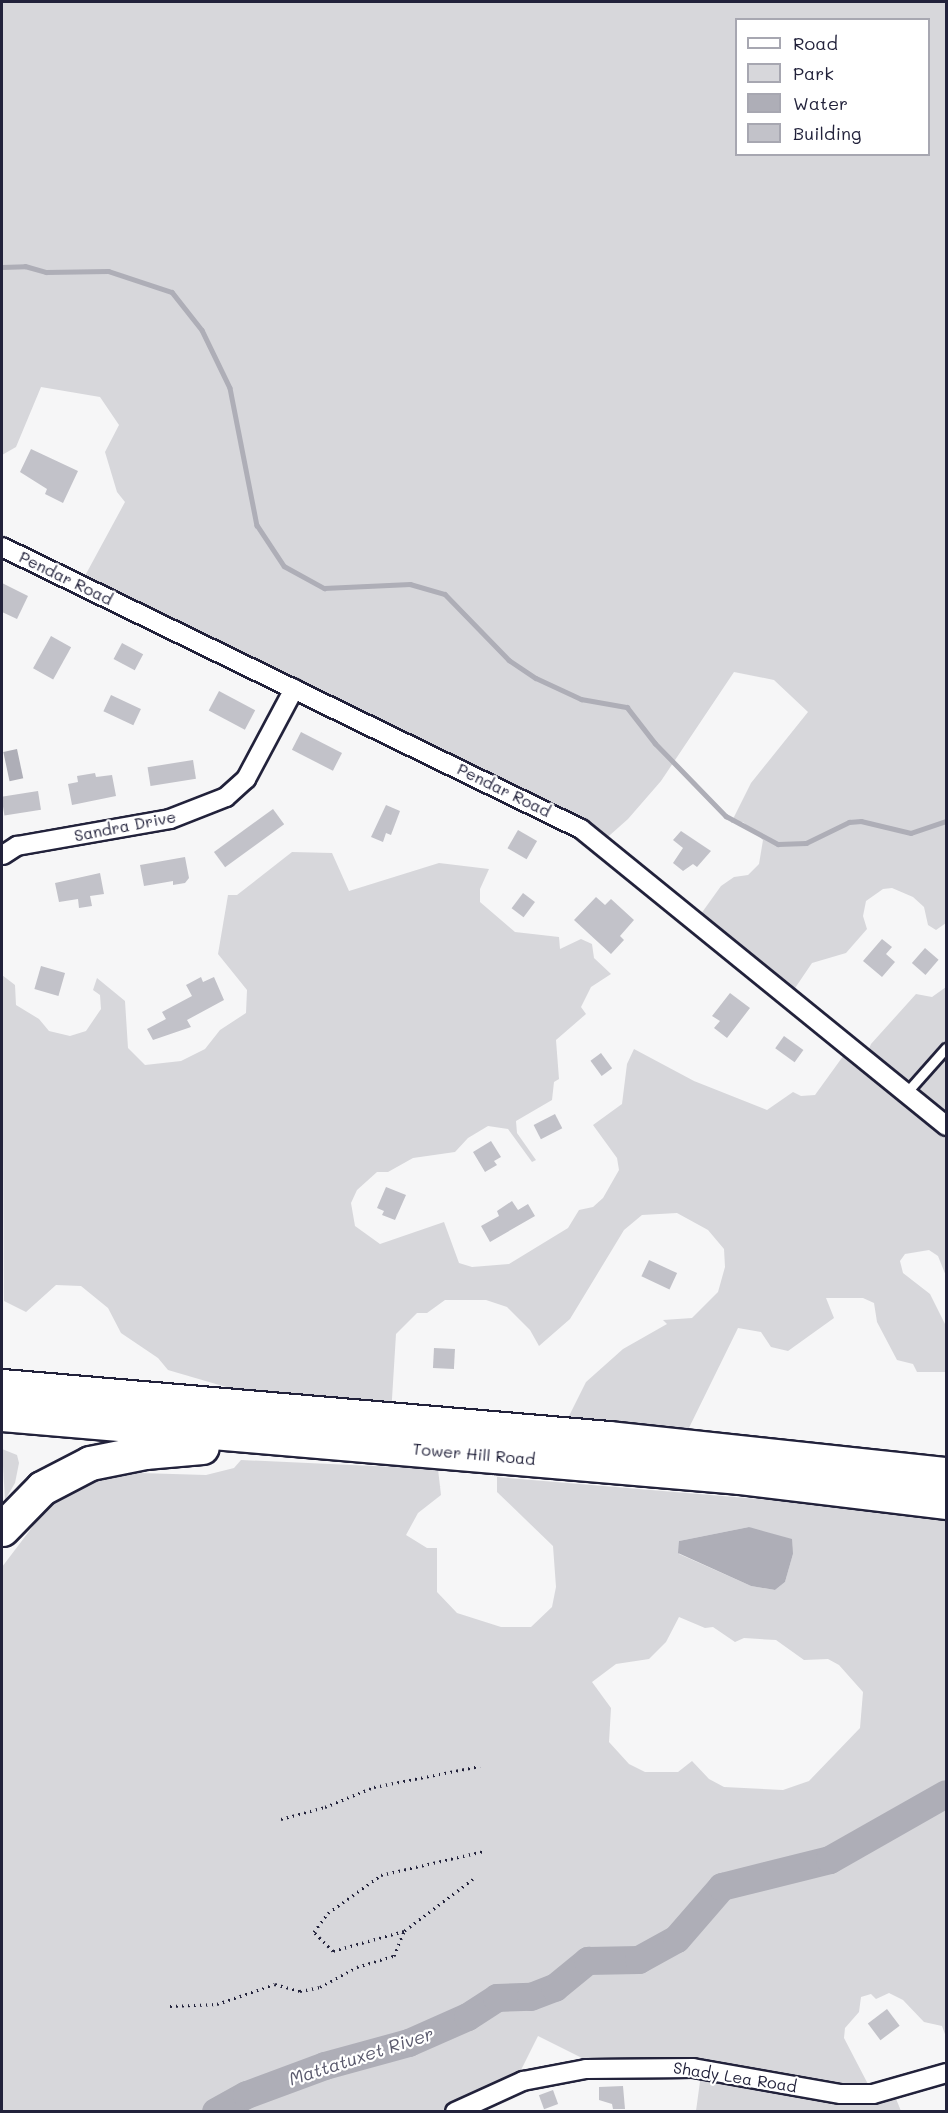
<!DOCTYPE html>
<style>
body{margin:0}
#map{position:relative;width:948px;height:2113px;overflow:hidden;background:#f6f6f7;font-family:Mali,sans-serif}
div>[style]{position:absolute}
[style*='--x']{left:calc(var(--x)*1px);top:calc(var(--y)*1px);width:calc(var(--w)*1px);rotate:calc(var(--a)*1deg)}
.green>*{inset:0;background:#d7d7db}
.water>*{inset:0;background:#aeaeb7;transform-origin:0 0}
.stream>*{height:4.5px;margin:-2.25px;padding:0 2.25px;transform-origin:2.25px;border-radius:2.25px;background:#aeaeb7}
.river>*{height:28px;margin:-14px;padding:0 14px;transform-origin:14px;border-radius:14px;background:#aeaeb7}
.building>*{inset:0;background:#c2c2c9;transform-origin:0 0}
.path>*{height:3px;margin-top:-1.5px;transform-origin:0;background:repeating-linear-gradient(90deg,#22223b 0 1.5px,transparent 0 6px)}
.roads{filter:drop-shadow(2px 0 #22223b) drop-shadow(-2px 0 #22223b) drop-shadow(0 2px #22223b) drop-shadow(0 -2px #22223b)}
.lane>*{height:9px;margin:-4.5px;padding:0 4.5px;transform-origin:4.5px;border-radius:4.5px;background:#fff}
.street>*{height:18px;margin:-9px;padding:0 9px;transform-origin:9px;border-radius:9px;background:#fff}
.highway>*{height:33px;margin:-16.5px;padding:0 16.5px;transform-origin:16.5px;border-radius:16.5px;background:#fff}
span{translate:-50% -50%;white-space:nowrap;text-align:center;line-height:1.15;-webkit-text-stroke:4.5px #fff;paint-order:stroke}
.street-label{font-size:16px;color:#22223b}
.water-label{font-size:18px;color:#5a5a6d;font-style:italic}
.frame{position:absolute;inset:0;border:3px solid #22223b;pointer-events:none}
.legend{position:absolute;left:735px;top:18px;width:195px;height:138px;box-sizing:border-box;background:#fff;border:2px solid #a7a7b1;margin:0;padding:8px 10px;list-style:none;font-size:18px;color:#22223b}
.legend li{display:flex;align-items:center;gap:12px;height:30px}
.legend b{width:30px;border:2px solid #a7a7b1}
</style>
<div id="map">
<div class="green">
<i style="clip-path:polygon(evenodd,2px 2px,946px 2px,946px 923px,936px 930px,928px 925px,924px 907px,913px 897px,892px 888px,883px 889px,866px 901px,863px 916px,867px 929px,846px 953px,812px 963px,791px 994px,698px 918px,721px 886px,734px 877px,748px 875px,759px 864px,763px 840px,743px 822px,731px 823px,751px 783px,808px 712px,774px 680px,734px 672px,661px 781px,628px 819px,601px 843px,80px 585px,125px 502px,117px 492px,105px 452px,119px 425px,100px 397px,41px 387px,16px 447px,2px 455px,2px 2px,736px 20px,928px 20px,928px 154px,736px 154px,736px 20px)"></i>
<i style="clip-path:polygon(292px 852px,332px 853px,349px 891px,439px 863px,489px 869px,480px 889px,480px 902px,515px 932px,559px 937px,560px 949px,581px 939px,592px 944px,594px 958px,611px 974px,591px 987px,581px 1007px,586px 1014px,556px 1040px,559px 1079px,554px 1082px,552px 1100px,516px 1121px,517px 1133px,536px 1160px,532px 1162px,508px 1129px,488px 1126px,468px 1138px,455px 1152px,413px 1158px,388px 1172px,377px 1172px,357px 1190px,351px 1203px,355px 1226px,380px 1244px,444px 1222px,459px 1263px,472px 1267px,509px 1264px,568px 1228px,579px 1210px,593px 1207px,603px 1198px,619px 1170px,617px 1158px,593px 1125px,622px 1104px,627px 1064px,634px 1049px,694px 1081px,767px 1110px,793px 1092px,801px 1096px,815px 1095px,849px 1048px,866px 1056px,871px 1044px,916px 994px,932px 997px,946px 987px,946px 1276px,938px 1256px,929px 1250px,905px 1254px,900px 1261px,903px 1273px,930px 1294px,946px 1326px,946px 1372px,917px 1372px,913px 1364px,897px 1360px,877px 1322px,874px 1303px,863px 1298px,826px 1298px,834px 1318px,788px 1351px,771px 1347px,761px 1332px,738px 1328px,684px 1438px,564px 1426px,586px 1382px,623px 1349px,667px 1324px,663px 1320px,692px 1318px,718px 1292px,725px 1267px,724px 1249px,708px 1230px,677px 1213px,642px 1215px,624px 1230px,570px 1319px,539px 1346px,530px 1330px,507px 1307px,486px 1300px,445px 1300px,427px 1313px,417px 1313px,396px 1334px,391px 1415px,277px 1402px,168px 1370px,158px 1358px,121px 1333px,108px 1308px,81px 1286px,56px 1285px,26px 1312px,4px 1301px,2px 975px,15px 985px,16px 1005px,39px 1019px,49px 1031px,70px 1036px,86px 1031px,101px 1009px,100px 995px,93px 990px,97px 978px,125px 1001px,128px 1048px,145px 1065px,181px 1061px,205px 1049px,220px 1030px,246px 1013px,247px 990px,218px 954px,228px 895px,237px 895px)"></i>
<i style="clip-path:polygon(2px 1449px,17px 1455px,19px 1463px,15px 1483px,5px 1500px)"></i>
<i style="clip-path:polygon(evenodd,241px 1460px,438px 1469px,441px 1495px,418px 1513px,406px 1535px,427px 1548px,437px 1548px,437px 1592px,457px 1613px,501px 1627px,531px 1627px,552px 1607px,556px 1587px,553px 1546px,497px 1492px,497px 1477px,876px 1509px,946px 1521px,946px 2037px,942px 2026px,924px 2022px,903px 2000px,889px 1993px,876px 1999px,871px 1994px,861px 1997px,859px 2012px,845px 2028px,844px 2038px,870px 2088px,890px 2084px,901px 2111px,696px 2111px,701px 2074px,588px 2061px,538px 2036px,515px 2082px,479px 2095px,485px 2111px,2px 2112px,2px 1567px,46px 1509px,62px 1495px,88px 1482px,140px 1473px,206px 1475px,234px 1468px,241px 1460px,749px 1527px,793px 1554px,785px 1582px,775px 1590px,751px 1586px,679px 1554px,679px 1541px,749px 1527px,241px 1460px,679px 1617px,705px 1628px,713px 1627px,735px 1642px,744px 1638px,776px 1640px,804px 1660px,828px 1659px,839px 1665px,863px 1692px,860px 1728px,809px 1781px,783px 1790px,724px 1787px,709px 1779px,692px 1761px,678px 1772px,645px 1772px,629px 1764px,609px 1742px,611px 1708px,592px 1682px,616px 1664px,649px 1659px,666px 1642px,679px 1617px)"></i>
</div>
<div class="water">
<i style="left:17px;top:749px;width:30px;height:14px;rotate:78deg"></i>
<i style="clip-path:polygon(749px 1527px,792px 1539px,793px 1554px,785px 1582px,775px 1590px,751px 1586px,678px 1553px,679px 1541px)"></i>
</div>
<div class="stream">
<i style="--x:2;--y:267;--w:23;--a:-2"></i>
<i style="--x:25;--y:266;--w:22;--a:16"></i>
<i style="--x:46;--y:272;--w:62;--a:-0.9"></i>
<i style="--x:108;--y:271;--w:67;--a:18.2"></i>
<i style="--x:172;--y:292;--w:48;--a:51.7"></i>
<i style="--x:202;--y:330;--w:64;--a:64.2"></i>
<i style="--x:230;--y:388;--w:140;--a:78.9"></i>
<i style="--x:257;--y:525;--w:49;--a:56.6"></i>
<i style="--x:284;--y:566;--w:46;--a:28.8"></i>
<i style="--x:324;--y:588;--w:86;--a:-2.7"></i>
<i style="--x:410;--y:584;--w:36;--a:16"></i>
<i style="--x:445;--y:594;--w:92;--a:45.9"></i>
<i style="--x:509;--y:660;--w:32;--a:34"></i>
<i style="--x:536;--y:678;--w:50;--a:25"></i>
<i style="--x:581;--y:699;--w:47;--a:9.9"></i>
<i style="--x:627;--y:707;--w:46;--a:52.1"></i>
<i style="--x:655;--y:743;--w:102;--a:45.8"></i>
<i style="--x:726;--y:816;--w:59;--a:28.3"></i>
<i style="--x:778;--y:844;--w:28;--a:-2"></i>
<i style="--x:806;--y:843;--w:48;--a:-26"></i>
<i style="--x:849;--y:822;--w:12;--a:-5"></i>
<i style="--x:861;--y:821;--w:51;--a:13.5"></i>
<i style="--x:911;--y:833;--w:37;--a:-19"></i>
</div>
<div class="river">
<i style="--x:216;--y:2112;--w:35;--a:-29"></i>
<i style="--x:247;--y:2095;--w:83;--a:-20.4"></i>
<i style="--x:325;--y:2066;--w:87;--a:-15.3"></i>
<i style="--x:409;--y:2043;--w:64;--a:-23.8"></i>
<i style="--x:468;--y:2017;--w:35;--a:-33"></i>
<i style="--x:497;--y:1998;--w:34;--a:-2"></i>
<i style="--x:531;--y:1997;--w:26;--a:-21"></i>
<i style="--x:555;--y:1988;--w:43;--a:-39.3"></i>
<i style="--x:588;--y:1961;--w:51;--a:-1.1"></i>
<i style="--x:639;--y:1960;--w:43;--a:-28.9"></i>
<i style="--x:677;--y:1939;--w:69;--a:-49.1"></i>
<i style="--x:722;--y:1887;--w:111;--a:-14"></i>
<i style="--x:830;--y:1860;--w:133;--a:-29.6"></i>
</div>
<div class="building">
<i style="clip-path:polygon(31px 449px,78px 471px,63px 503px,45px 494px,47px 489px,20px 472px)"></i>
<i style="clip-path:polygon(2px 583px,28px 596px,17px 619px,2px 612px)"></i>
<i style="left:51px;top:636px;width:23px;height:37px;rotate:29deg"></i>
<i style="left:122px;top:643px;width:24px;height:18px;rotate:28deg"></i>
<i style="left:219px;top:691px;width:41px;height:22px;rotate:28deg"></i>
<i style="left:111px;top:695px;width:33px;height:18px;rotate:25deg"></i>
<i style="left:301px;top:732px;width:46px;height:20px;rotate:27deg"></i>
<i style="left:193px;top:760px;width:19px;height:46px;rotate:81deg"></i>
<i style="clip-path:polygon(95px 773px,96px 777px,112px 775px,116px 796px,72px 805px,68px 784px,78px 782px,77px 776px)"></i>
<i style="left:38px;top:791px;width:19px;height:37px;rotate:81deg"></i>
<i style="clip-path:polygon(386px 805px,400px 811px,391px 835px,386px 833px,383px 842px,371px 837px)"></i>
<i style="left:273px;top:809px;width:19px;height:73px;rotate:54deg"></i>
<i style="left:518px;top:830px;width:22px;height:21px;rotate:30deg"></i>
<i style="clip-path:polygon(681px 831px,711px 851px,697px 867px,693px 864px,683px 871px,673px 863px,683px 848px,673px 840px)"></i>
<i style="clip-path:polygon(185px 857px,189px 878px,185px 883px,173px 885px,173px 881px,144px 886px,140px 865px)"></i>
<i style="clip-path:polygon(100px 873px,104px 894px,90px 896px,92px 906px,79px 908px,78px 899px,59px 902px,55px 883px)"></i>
<i style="left:523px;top:893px;width:15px;height:19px;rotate:37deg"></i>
<i style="clip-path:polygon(596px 897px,605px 905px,611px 899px,634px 920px,620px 936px,624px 940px,611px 954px,574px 920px)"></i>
<i style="clip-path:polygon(882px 939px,892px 947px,886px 954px,895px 962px,882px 977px,863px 961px)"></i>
<i style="left:925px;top:948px;width:18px;height:20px;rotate:41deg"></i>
<i style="left:41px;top:966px;width:25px;height:24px;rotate:16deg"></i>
<i style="clip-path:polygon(201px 977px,203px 982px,214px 977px,224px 1000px,187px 1020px,191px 1027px,153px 1040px,147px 1029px,166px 1019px,162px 1012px,192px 996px,186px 985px)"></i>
<i style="clip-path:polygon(730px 993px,750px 1008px,727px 1038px,714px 1028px,720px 1021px,712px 1016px)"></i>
<i style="left:784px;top:1036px;width:24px;height:15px;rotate:36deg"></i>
<i style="left:601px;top:1053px;width:19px;height:13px;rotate:54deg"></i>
<i style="left:555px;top:1114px;width:16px;height:24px;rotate:63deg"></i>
<i style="clip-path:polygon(491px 1141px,501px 1157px,494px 1161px,497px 1165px,485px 1172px,473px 1152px)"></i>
<i style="clip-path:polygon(386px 1187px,406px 1195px,395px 1220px,382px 1215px,384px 1211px,377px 1208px)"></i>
<i style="clip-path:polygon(512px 1201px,518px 1210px,528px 1204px,535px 1216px,490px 1242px,481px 1226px,499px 1216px,497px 1211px)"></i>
<i style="left:649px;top:1260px;width:31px;height:18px;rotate:25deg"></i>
<i style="left:434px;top:1348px;width:21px;height:20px;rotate:3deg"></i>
<i style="left:887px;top:2009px;width:21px;height:24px;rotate:53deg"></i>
<i style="clip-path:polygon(623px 2086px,625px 2109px,613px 2109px,612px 2104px,599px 2100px,599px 2087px)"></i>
<i style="left:553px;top:2090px;width:15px;height:15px;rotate:70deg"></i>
</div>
<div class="path">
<i style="--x:281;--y:1819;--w:46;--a:-15.3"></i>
<i style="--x:325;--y:1807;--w:53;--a:-22.2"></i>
<i style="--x:374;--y:1787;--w:108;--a:-11.2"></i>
<i style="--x:473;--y:1879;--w:86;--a:143"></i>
<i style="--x:404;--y:1931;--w:74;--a:164.3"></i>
<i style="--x:333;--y:1951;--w:27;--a:-135"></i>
<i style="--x:314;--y:1932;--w:24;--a:-54"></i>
<i style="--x:328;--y:1913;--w:65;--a:-35.6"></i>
<i style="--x:381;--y:1875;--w:106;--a:-13.1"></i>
<i style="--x:170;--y:2006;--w:47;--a:-2.4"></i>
<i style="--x:217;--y:2004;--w:61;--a:-19"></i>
<i style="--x:275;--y:1984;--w:26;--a:16"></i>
<i style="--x:300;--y:1991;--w:20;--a:-11"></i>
<i style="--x:320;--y:1987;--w:42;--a:-28.4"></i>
<i style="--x:357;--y:1967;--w:39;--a:-17"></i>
<i style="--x:394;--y:1956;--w:27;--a:-68"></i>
</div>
<div class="roads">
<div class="lane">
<i style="--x:906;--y:1093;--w:60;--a:-48.4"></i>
</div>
<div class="street">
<i style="--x:2;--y:547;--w:644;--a:25.97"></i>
<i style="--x:581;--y:829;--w:471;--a:39.1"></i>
<i style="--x:3;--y:855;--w:17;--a:-33"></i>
<i style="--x:17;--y:846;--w:155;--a:-10"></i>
<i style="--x:170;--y:819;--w:60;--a:-21.4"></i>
<i style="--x:226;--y:797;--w:27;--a:-42"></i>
<i style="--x:246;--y:779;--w:102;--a:-61.9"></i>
<i style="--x:455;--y:2112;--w:75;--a:-24.5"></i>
<i style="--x:523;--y:2081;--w:64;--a:-10.8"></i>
<i style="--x:586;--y:2069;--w:107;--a:-0.5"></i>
<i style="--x:693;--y:2068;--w:150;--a:10"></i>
<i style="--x:841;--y:2094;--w:32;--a:0"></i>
<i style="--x:873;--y:2094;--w:76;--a:-16"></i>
</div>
<div class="highway">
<i style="--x:2;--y:1386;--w:608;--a:4.9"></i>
<i style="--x:608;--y:1438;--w:340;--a:6.1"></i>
<i style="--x:2;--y:1414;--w:741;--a:4.88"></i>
<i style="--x:740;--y:1477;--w:208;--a:6.9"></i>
<i style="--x:2;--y:1529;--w:57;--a:-45.7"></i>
<i style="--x:42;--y:1488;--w:54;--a:-27.5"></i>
<i style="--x:90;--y:1463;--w:56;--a:-11.3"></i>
<i style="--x:145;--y:1452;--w:57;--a:-5"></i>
</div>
</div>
<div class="street-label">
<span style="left:66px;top:578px;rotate:26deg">Pendar Road</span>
<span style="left:504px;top:790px;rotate:26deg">Pendar Road</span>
<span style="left:125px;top:826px;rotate:-11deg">Sandra Drive</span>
<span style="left:474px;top:1454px;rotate:5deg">Tower Hill Road</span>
<span style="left:735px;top:2077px;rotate:9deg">Shady Lea Road</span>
</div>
<div class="water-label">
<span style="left:361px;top:2056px;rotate:-18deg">Mattatuxet River</span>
</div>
<div class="frame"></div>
<ul class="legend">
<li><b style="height:8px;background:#fff"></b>Road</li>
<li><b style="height:16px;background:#d7d7db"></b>Park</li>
<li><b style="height:16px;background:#aeaeb7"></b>Water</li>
<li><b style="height:16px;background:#c2c2c9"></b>Building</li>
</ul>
</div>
